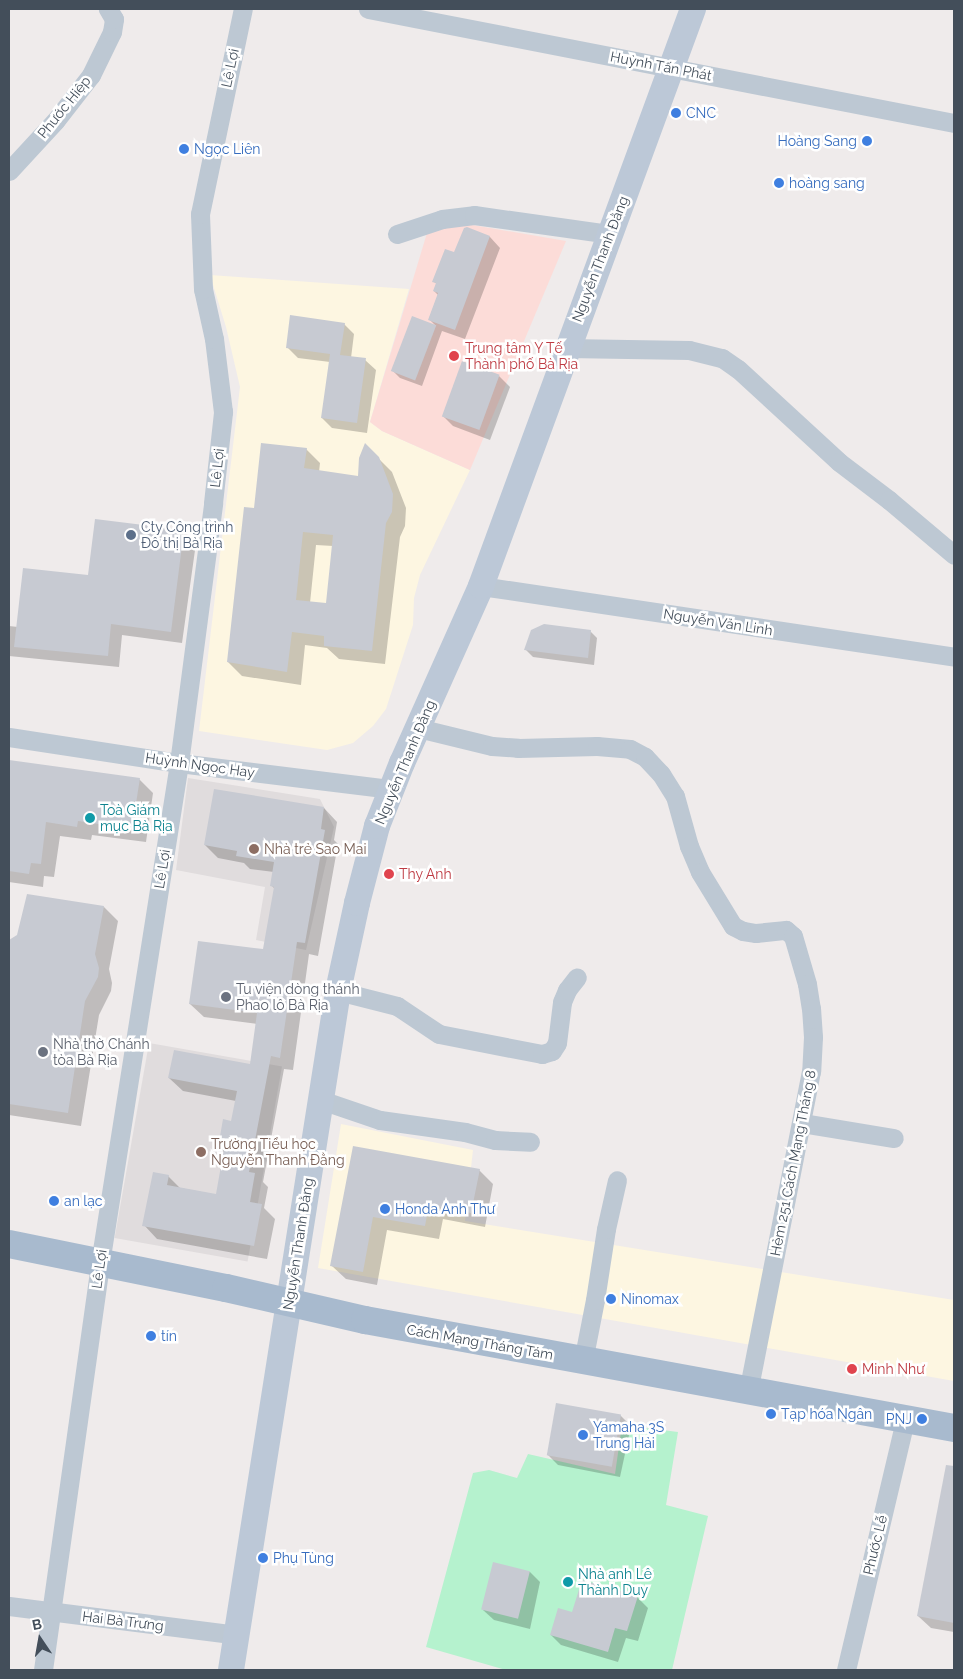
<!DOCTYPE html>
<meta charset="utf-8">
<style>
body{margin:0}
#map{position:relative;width:963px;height:1679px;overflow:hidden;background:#efebeb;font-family:Raleway,sans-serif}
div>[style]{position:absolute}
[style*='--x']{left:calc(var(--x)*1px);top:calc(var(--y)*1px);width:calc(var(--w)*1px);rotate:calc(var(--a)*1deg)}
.commercial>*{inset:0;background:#fdf6e1}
.education>*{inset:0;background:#e0dcdd;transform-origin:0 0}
.medical>*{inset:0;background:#fcdcd8}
.green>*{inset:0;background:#b5f2ce}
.shadow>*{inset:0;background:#0003}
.building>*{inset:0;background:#c7cad2;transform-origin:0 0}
.street>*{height:19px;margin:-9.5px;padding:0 9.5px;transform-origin:9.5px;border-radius:9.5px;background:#bdc8d3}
.secondary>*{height:26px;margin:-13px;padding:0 13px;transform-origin:13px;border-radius:13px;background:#bcc8d7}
.primary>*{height:28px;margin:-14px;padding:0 14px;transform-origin:14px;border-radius:14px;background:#a8bace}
.dots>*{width:14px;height:14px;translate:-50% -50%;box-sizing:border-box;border:2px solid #fff;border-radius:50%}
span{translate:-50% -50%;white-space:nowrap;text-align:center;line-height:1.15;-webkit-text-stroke:5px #fff;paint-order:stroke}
.street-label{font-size:14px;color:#434e5a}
.shop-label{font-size:14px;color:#366cbe}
.left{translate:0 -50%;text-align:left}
.right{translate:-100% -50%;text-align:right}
.health-label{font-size:14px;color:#be3a42}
.service-label{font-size:14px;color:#4e5e75}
.culture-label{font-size:14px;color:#0d838f}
.education-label{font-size:14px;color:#785e54}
.worship-label{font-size:14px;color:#5b616d}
.frame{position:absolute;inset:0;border:10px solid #434e5a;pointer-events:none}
.north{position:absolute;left:15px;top:1614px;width:50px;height:50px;-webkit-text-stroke:4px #fff;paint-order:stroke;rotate:348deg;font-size:14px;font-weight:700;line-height:20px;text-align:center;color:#434e5a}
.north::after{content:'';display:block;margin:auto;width:18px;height:22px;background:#434e5a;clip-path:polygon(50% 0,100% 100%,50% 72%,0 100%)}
</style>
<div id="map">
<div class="commercial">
<i style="clip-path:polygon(210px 275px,409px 289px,370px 422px,382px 431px,470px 470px,420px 575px,414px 598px,413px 625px,386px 709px,373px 726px,353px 743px,327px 750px,199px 731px,240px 387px,226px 327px)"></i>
<i style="clip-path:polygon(341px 1124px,473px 1150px,465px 1221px,954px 1300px,954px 1381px,318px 1268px)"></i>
</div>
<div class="education">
<i style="clip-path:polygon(188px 778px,320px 799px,334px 827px,306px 950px,256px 940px,265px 887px,176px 870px)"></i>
<i style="left:149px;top:1043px;width:135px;height:198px;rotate:10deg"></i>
</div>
<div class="medical">
<i style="clip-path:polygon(455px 222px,566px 241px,470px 470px,382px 431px,370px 422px,427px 233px)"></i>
</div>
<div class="green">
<i style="clip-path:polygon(622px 1425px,678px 1432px,666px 1505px,708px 1516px,672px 1670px,506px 1670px,426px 1647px,473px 1473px,489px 1470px,517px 1478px,528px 1454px,615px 1474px)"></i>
</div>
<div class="shadow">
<i style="clip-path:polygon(465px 229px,490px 237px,500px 248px,465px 339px,442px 331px,422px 386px,400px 378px,393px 371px,413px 318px,436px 326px,429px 319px,438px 295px,434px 291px,437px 284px,434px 282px,455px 254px)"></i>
<i style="clip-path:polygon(344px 324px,354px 334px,351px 358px,365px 360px,376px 370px,367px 433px,332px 428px,322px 418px,330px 362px,298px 358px,287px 347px)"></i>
<i style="clip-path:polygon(499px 376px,510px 387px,490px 440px,453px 426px,443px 416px)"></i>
<i style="clip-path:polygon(evenodd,365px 445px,392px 472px,406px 508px,405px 526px,400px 537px,385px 664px,339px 659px,327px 648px,305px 645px,301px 685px,242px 676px,228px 662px,255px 510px,306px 449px,320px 463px,319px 472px,359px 477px,365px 445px,316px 545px,333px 546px,327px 604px,310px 603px,316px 545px)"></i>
<i style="clip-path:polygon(184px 531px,196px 543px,182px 643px,122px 635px,119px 667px,9px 656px,9px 626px,18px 627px,89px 576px)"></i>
<i style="clip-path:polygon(590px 631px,597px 638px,594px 665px,533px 657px,526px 650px)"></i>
<i style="clip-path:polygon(9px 761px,139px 779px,153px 793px,146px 842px,92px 835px,91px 840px,60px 836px,54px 877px,44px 876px,43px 887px,9px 882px)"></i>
<i style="clip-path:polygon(324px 808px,337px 822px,334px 840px,338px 844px,318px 956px,309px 954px,293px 1070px,284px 1069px,263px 1182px,268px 1187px,264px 1208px,275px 1219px,267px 1259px,157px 1239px,144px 1225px,168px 1176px,180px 1188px,217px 1195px,225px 1153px,219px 1147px,232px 1122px,236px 1101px,183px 1091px,169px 1078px,251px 1065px,257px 1024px,204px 1017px,190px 1004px,264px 951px,275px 889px,271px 885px,274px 872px,250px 869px,244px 863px,218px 858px,205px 845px)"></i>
<i style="clip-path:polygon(104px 907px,118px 921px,109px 969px,112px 983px,111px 991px,99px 1015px,81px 1126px,9px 1115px,9px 942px,18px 935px)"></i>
<i style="clip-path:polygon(354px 1147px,479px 1170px,493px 1184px,485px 1227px,443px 1219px,439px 1239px,387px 1230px,377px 1285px,346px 1279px,332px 1266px)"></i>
<i style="clip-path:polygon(620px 1415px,631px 1426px,620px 1477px,558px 1465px,547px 1454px)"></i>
<i style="clip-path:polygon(945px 1478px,954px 1479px,954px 1632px,931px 1628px,918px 1616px)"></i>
<i style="clip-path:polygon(494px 1564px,530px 1572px,540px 1582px,530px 1629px,494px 1620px,483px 1610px)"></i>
<i style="clip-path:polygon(637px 1597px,648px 1608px,638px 1641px,626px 1638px,618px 1662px,561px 1645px,551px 1635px,573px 1614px)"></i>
</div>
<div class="building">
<i style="clip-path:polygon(467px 227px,490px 236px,455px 330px,428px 320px,438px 293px,433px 291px,436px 283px,432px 282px,445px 249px,454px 252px,464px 228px)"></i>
<i style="clip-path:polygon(290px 315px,345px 323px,340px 355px,366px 358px,357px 423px,321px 418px,330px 354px,286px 348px)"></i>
<i style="left:412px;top:316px;width:26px;height:59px;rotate:21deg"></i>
<i style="left:462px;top:361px;width:40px;height:59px;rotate:20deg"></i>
<i style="clip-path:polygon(evenodd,261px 443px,307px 448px,304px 468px,358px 476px,359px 458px,365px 443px,379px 457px,393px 494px,392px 512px,386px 523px,372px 651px,324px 646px,324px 636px,292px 632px,287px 672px,227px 662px,244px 507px,254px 508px,261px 443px,303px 532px,333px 535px,326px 603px,296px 600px,303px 532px)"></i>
<i style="clip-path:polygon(95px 519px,184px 530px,171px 632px,111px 624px,108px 656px,14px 647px,23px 568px,88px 575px)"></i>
<i style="clip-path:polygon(544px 624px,591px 630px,588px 658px,524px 650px,531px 630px)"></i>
<i style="clip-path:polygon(9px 760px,140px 778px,132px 829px,78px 821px,77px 827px,46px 822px,41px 864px,31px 863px,29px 874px,9px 871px)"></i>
<i style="clip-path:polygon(214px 789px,324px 807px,321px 829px,325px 830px,305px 943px,297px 942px,280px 1058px,271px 1056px,249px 1172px,255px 1173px,250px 1202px,262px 1204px,254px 1246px,142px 1226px,153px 1172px,169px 1175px,167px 1185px,216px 1194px,224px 1149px,218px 1148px,223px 1119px,231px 1121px,237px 1091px,168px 1078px,174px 1050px,250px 1064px,257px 1013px,189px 1004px,198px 941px,263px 949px,274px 887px,270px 886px,274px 862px,236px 856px,237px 851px,204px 845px)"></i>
<i style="clip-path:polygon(27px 894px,104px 906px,95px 954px,99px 968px,98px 977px,85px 1001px,68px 1113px,9px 1104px,9px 940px,17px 935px)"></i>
<i style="clip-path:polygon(353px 1146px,480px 1169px,471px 1213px,429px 1205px,425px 1226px,373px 1217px,363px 1272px,330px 1266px)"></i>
<i style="left:556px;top:1403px;width:66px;height:53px;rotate:10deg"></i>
<i style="clip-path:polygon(946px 1465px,954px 1466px,954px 1623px,917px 1616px)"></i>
<i style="left:493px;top:1562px;width:38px;height:49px;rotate:14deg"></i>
<i style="clip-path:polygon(582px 1580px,638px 1596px,627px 1631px,615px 1628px,608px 1652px,550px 1635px,558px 1608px,572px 1612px)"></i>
</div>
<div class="street">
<i style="--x:368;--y:9;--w:597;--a:11.01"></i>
<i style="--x:9;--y:171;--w:69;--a:-47.3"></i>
<i style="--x:56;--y:120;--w:57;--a:-52.1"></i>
<i style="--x:91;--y:75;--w:48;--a:-64"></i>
<i style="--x:112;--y:32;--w:13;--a:-81"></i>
<i style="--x:114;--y:19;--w:12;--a:-121"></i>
<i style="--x:397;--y:234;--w:47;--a:-18.4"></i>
<i style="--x:442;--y:219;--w:32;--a:-7"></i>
<i style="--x:474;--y:215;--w:136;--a:8"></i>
<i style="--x:566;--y:348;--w:123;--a:0.9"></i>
<i style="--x:689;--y:350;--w:34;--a:14"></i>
<i style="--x:722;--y:358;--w:19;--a:35"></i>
<i style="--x:738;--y:369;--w:137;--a:42.6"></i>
<i style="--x:839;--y:462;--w:63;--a:37.2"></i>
<i style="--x:889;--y:500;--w:85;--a:40.2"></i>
<i style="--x:481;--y:586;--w:478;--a:8.5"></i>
<i style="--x:418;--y:728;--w:76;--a:13.7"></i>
<i style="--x:492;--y:746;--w:26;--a:4"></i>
<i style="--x:518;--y:748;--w:79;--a:-1.5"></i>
<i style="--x:597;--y:746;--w:33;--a:5"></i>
<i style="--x:630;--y:749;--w:17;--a:28"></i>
<i style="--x:645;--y:757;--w:23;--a:47"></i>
<i style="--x:661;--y:774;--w:26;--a:58"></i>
<i style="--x:675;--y:796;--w:52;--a:74.4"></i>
<i style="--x:689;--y:846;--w:28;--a:67"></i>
<i style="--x:700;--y:872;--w:63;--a:58.6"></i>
<i style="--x:733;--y:926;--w:11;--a:27"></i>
<i style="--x:743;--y:931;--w:13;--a:9"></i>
<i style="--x:756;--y:933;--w:30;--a:-6"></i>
<i style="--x:786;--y:930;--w:9;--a:41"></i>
<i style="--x:793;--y:936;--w:50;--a:73.7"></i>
<i style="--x:807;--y:984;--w:24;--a:81"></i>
<i style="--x:811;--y:1008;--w:29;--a:86"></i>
<i style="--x:813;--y:1037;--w:34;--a:93"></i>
<i style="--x:811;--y:1071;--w:326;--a:101.1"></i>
<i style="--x:9;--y:737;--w:172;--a:8.7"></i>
<i style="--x:179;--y:763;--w:214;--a:7"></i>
<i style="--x:338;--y:991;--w:61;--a:14.3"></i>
<i style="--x:397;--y:1006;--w:50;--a:33.7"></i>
<i style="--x:439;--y:1034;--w:105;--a:11"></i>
<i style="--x:542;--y:1054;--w:10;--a:-17"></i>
<i style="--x:552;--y:1051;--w:9;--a:-58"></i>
<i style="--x:557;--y:1043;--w:41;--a:-83"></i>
<i style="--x:562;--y:1002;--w:13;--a:-67"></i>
<i style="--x:567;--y:990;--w:16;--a:-52"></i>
<i style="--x:321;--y:1100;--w:62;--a:18.7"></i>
<i style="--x:380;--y:1120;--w:86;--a:8"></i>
<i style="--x:465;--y:1132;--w:31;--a:15"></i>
<i style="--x:495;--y:1140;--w:35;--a:3"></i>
<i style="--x:802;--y:1123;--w:93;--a:9.3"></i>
<i style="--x:583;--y:1361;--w:62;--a:-78.9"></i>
<i style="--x:595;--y:1300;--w:72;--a:-81.2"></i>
<i style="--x:606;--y:1229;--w:50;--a:-77.3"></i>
<i style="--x:9;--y:1606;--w:230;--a:7.2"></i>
<i style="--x:43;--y:1670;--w:411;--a:-82"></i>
<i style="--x:100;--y:1263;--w:506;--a:-81.02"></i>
<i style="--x:179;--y:763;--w:262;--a:-82.5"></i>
<i style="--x:213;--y:503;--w:92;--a:-83.7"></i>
<i style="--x:223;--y:412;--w:74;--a:-97"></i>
<i style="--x:214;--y:339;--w:51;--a:-102.4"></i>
<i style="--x:203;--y:289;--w:75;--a:-92.3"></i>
<i style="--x:200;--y:214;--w:209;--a:-78.2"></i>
<i style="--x:846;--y:1670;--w:257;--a:-76.7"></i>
</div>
<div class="secondary">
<i style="--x:231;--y:1670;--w:687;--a:-81.04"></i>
<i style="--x:338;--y:991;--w:90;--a:-77.8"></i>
<i style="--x:357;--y:903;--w:80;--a:-75.4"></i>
<i style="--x:377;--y:826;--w:68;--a:-68.4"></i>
<i style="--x:402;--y:763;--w:194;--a:-65.9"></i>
<i style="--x:481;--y:586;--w:615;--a:-69.83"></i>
</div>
<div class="primary">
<i style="--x:9;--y:1244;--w:221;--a:11.5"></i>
<i style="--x:226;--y:1288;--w:143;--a:13"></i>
<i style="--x:365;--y:1320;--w:599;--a:10.39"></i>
</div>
<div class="dots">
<i style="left:676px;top:113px;background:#3f7fe0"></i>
<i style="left:867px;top:141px;background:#3f7fe0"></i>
<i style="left:184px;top:149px;background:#3f7fe0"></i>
<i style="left:779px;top:183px;background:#3f7fe0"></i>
<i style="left:454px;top:356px;background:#e0444e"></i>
<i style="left:131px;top:535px;background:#5c6f8a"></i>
<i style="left:90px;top:818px;background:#0f9aa8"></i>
<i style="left:254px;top:849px;background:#8d6e63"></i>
<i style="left:389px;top:874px;background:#e0444e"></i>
<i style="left:226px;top:997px;background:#6b7280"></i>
<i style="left:43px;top:1052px;background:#6b7280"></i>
<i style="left:201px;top:1152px;background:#8d6e63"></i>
<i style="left:54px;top:1201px;background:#3f7fe0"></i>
<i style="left:385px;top:1209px;background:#3f7fe0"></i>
<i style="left:611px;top:1299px;background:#3f7fe0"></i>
<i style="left:151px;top:1336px;background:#3f7fe0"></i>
<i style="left:852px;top:1369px;background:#e0444e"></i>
<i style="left:771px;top:1414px;background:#3f7fe0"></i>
<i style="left:922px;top:1419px;background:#3f7fe0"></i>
<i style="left:583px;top:1435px;background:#3f7fe0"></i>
<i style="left:263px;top:1558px;background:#3f7fe0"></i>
<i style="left:568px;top:1582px;background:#0f9aa8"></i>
</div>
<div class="street-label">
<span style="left:661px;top:66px;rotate:11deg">Huỳnh Tấn Phát</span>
<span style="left:230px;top:68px;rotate:-78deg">Lê Lợi</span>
<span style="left:64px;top:107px;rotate:-51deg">Phước Hiệp</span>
<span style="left:600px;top:259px;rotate:-69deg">Nguyễn Thanh Đằng</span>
<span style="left:217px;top:468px;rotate:-84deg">Lê Lợi</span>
<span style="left:718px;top:622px;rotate:9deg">Nguyễn Văn Linh</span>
<span style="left:405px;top:762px;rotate:-67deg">Nguyễn Thanh Đằng</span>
<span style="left:200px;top:765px;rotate:8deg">Huỳnh Ngọc Hay</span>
<span style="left:162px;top:869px;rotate:-81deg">Lê Lợi</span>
<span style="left:793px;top:1163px;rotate:-79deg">Hẻm 251 Cách Mạng Tháng 8</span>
<span style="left:298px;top:1244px;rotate:-81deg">Nguyễn Thanh Đằng</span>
<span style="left:99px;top:1269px;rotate:-82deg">Lê Lợi</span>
<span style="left:480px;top:1342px;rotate:10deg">Cách Mạng Tháng Tám</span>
<span style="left:875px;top:1545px;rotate:-76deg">Phước Lễ</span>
<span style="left:123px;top:1621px;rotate:7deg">Hai Bà Trưng</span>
</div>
<div class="shop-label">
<span class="left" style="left:686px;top:113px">CNC</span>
<span class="right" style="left:857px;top:141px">Hoàng Sang</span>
<span class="left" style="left:194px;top:149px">Ngọc Liên</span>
<span class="left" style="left:789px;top:183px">hoàng sang</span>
<span class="left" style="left:64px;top:1201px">an lạc</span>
<span class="left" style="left:395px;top:1209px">Honda Anh Thư</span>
<span class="left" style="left:621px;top:1299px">Ninomax</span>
<span class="left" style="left:161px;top:1336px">tín</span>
<span class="left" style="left:781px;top:1414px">Tạp hóa Ngân</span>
<span class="right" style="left:912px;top:1419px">PNJ</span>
<span class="left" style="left:593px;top:1435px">Yamaha 3S<br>Trung Hải</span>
<span class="left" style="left:273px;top:1558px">Phụ Tùng</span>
</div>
<div class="health-label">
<span class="left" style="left:465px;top:356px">Trung tâm Y Tế<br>Thành phố Bà Rịa</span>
<span class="left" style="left:399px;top:874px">Thy Anh</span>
<span class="left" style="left:862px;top:1369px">Minh Như</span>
</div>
<div class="service-label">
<span class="left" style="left:141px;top:535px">Cty Công trình<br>Đô thị Bà Rịa</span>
</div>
<div class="culture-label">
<span class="left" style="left:100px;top:818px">Toà Giám<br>mục Bà Rịa</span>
<span class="left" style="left:578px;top:1582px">Nhà anh Lê<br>Thành Duy</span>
</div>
<div class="education-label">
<span class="left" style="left:264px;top:849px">Nhà trẻ Sao Mai</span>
<span class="left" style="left:211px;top:1152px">Trường Tiểu học<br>Nguyễn Thanh Đằng</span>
</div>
<div class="worship-label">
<span class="left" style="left:236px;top:997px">Tu viện dòng thánh<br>Phao lô Bà Rịa</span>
<span class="left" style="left:53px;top:1052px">Nhà thờ Chánh<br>tòa Bà Rịa</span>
</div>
<div class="frame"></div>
<div class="north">B</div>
</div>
